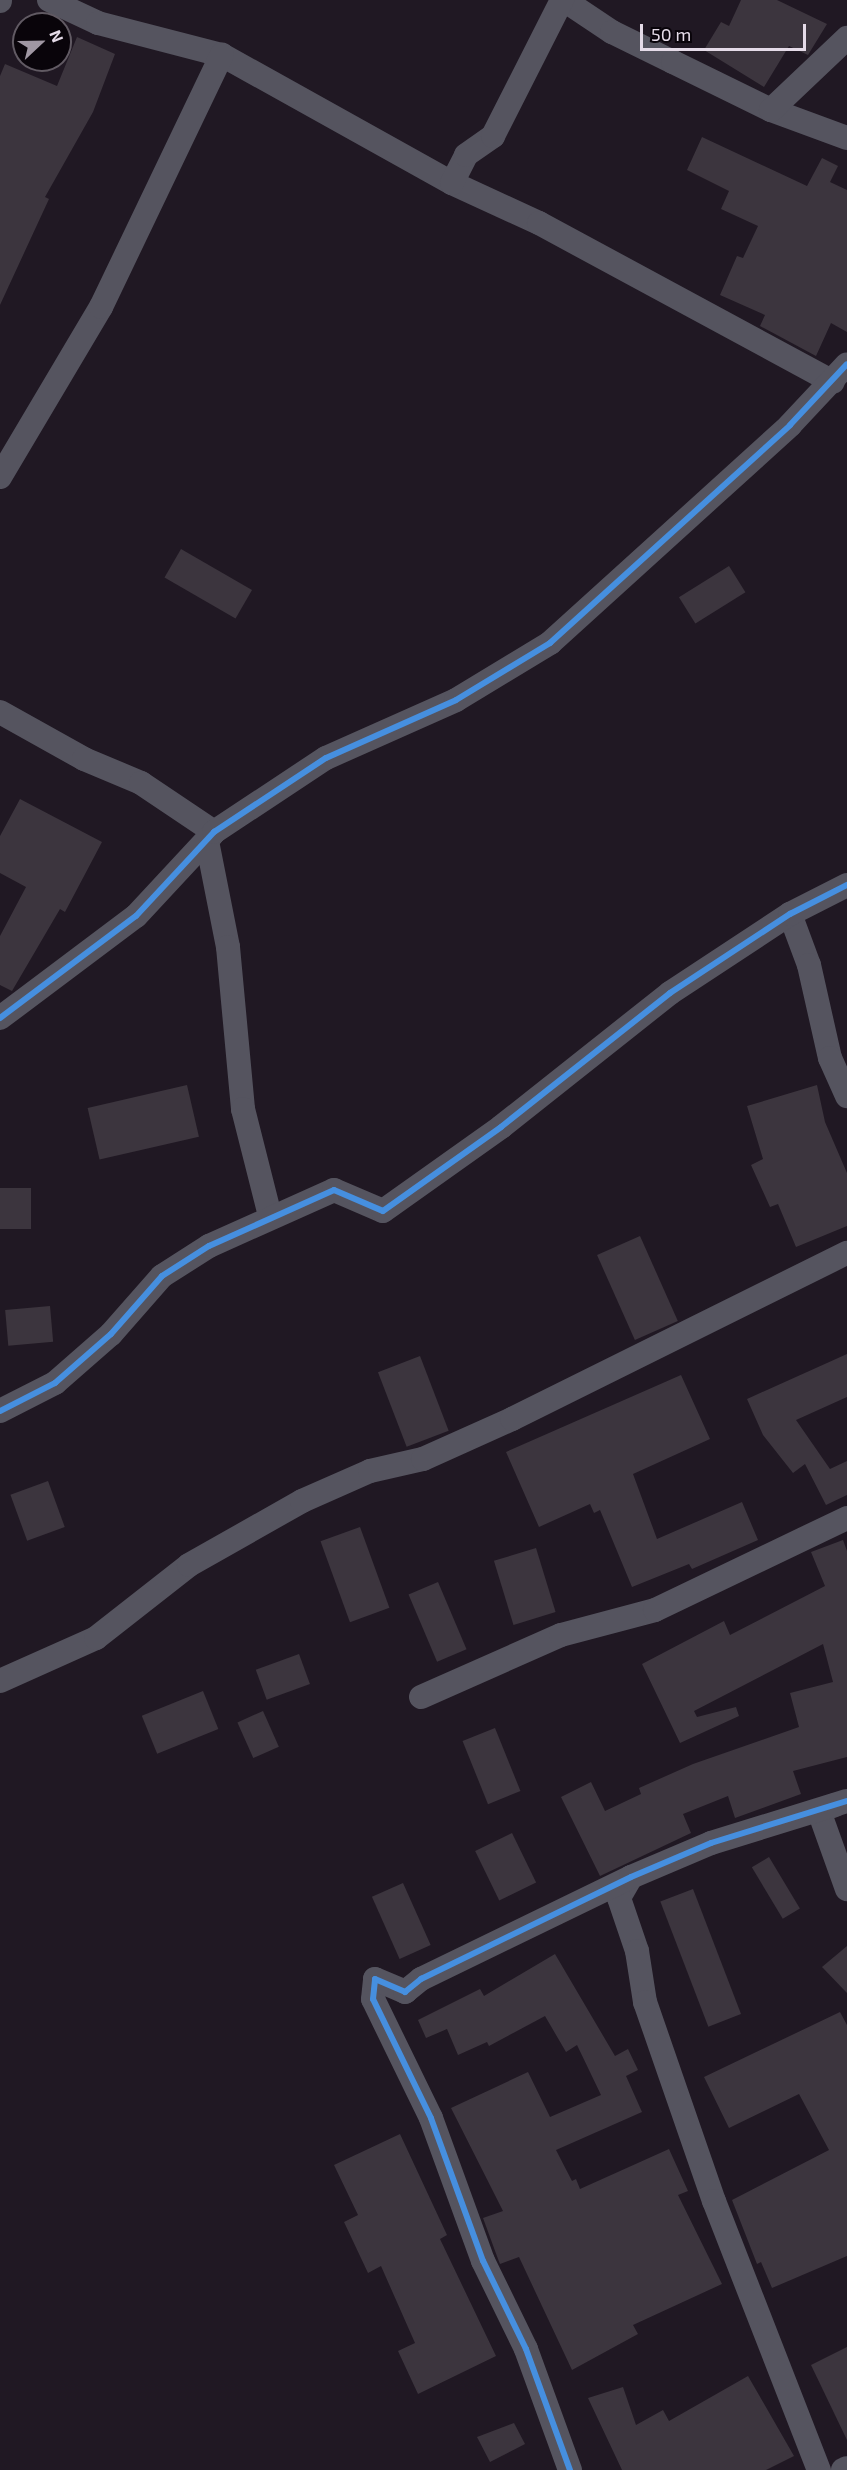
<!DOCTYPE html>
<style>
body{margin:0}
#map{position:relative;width:847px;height:2470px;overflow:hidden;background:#201823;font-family:"Exo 2",sans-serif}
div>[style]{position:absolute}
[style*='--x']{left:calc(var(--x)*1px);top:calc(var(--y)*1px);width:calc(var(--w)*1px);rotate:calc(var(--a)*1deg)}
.building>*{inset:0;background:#3c353e;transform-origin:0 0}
.minor>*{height:24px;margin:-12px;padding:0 12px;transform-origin:12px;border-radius:12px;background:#55545f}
.cycleway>*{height:6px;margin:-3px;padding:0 3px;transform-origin:3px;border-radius:3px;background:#468fdf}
span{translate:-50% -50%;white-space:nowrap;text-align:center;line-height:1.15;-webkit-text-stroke:4.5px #09040a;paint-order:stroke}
.north{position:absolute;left:12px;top:12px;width:60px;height:60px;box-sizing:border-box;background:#09040a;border:2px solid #615a63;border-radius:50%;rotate:68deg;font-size:16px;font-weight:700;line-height:24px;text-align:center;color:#e5dbe8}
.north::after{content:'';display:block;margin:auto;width:21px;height:27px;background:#a097a3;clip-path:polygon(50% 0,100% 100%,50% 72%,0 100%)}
.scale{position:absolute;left:640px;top:24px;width:166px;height:27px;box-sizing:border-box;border:3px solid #e5dbe8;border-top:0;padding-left:8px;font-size:18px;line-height:21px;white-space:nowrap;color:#e5dbe8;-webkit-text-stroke:4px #09040a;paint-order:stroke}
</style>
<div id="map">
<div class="building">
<i style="clip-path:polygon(741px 0,777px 0,827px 24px,808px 55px,789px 46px,764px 87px,704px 50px,721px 22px,729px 26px)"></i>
<i style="clip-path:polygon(77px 37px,115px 54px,93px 112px,45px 197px,49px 199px,0 305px,0 76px,5px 64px,57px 86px)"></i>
<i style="clip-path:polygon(702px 137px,807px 186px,822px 158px,838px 166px,830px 182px,847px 190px,847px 332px,831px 323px,816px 356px,760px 326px,765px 315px,720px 295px,737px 256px,743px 258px,758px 226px,721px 209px,729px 191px,687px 170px)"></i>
<i style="left:181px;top:549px;width:82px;height:33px;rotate:30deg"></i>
<i style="left:729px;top:566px;width:31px;height:59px;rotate:58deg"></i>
<i style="clip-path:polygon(20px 799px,102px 842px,65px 912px,60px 909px,12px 991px,0 985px,0 936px,26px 887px,0 873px,0 836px)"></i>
<i style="left:187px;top:1085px;width:53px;height:102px;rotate:77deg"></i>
<i style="clip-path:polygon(817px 1085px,825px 1122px,847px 1173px,847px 1226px,796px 1247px,778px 1204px,770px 1207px,751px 1165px,763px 1159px,747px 1106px)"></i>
<i style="left:0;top:1188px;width:31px;height:41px"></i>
<i style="left:640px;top:1236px;width:93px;height:47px;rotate:66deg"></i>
<i style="left:50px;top:1306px;width:36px;height:45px;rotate:85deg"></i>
<i style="clip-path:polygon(847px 1354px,847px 1397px,796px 1420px,830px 1469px,847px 1461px,847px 1495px,826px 1505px,805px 1464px,793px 1473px,763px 1435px,747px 1399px)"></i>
<i style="left:420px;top:1356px;width:80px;height:45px;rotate:69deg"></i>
<i style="clip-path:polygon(681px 1375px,710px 1439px,633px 1474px,657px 1539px,742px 1502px,758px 1540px,692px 1569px,689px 1564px,632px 1587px,600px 1510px,594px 1513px,590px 1504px,539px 1527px,506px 1452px)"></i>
<i style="left:48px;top:1481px;width:49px;height:40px;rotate:70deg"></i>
<i style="left:360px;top:1527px;width:86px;height:42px;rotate:70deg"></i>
<i style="clip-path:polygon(843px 1540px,847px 1551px,847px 1757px,793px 1771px,801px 1794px,735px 1818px,728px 1796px,683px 1814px,691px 1833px,600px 1876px,561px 1797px,591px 1782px,605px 1811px,641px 1794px,639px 1788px,693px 1764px,799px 1727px,790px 1693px,833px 1682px,823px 1644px,694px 1711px,697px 1717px,736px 1707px,739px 1716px,680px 1743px,642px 1664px,724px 1621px,730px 1635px,825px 1586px,811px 1552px)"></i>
<i style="left:536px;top:1548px;width:67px;height:44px;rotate:73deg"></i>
<i style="left:438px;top:1582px;width:73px;height:32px;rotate:67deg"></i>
<i style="left:299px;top:1654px;width:32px;height:46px;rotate:70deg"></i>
<i style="left:203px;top:1691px;width:41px;height:66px;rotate:68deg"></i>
<i style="left:263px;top:1711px;width:39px;height:28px;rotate:66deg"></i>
<i style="left:495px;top:1728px;width:68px;height:35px;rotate:68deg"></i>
<i style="left:512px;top:1833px;width:55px;height:41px;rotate:64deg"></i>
<i style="left:769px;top:1857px;width:60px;height:20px;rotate:59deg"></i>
<i style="left:403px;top:1883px;width:68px;height:34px;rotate:66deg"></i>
<i style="left:693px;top:1889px;width:134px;height:35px;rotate:69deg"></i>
<i style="clip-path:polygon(847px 1946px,847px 1993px,822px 1967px)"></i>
<i style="clip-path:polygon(555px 1954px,615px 2056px,628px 2049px,638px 2070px,626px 2076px,642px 2112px,556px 2150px,572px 2181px,576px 2179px,580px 2189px,669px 2149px,688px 2191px,678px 2195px,722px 2284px,633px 2325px,638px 2334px,572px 2370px,519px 2257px,500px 2264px,498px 2259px,483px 2218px,503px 2211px,451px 2108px,528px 2072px,550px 2117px,601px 2095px,577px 2045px,566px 2052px,545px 2016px,489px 2046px,487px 2042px,458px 2055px,447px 2029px,426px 2038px,418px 2020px,480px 1989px,484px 1996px)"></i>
<i style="clip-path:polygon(840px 2012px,847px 2025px,847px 2256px,772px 2288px,761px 2262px,757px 2264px,732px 2200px,829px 2150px,799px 2094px,729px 2128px,704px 2077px)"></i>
<i style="clip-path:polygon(400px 2134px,447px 2235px,440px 2239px,496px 2356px,418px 2394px,398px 2351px,415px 2343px,381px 2266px,368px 2273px,344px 2222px,358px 2215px,334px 2165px)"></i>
<i style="clip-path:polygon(847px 2347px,847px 2440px,811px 2365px)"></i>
<i style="clip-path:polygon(748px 2376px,794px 2456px,766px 2470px,622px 2470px,588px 2398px,623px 2387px,636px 2425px,663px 2410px,669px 2421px)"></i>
<i style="clip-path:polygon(514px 2423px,525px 2444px,490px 2462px,477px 2437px)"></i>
</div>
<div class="minor">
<i style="--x:49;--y:0;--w:54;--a:25.1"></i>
<i style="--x:98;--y:23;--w:128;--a:14.5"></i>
<i style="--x:222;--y:55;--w:263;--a:29.1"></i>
<i style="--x:452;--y:183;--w:96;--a:24.7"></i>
<i style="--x:539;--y:223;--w:334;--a:28.4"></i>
<i style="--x:564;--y:0;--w:58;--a:33.7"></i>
<i style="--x:612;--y:32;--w:68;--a:26.2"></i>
<i style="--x:673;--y:62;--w:109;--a:26.1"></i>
<i style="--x:771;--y:110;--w:81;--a:20.2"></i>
<i style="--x:0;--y:1;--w:1;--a:-90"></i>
<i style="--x:771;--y:110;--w:105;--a:-43.5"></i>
<i style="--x:452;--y:183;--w:31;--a:-63"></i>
<i style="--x:466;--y:155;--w:33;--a:-35"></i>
<i style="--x:493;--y:136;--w:153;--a:-63.1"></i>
<i style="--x:0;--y:477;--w:198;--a:-59.3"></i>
<i style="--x:101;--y:307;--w:280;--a:-64.4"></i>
<i style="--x:0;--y:712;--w:96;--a:29.2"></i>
<i style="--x:84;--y:759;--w:62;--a:22.8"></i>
<i style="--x:141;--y:783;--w:88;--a:33.9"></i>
<i style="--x:214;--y:832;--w:11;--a:128"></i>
<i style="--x:207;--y:841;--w:108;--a:78.8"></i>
<i style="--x:228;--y:947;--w:163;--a:84.7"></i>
<i style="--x:243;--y:1109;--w:110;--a:75.8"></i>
<i style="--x:790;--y:914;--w:54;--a:69.6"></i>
<i style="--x:809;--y:965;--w:95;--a:77.3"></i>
<i style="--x:830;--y:1058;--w:42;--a:65.9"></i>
<i style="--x:0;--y:1018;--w:170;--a:-36.9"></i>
<i style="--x:136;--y:916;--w:115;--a:-47.1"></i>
<i style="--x:214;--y:832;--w:134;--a:-33.5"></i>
<i style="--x:326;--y:758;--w:142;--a:-24"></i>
<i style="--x:456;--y:700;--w:110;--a:-31.2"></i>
<i style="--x:550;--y:643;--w:324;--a:-42.2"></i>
<i style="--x:790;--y:425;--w:83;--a:-46.9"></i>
<i style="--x:0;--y:1411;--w:62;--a:-27"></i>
<i style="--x:55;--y:1383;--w:74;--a:-41.2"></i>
<i style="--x:111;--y:1334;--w:77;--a:-48.7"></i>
<i style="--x:162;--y:1276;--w:56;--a:-32.6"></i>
<i style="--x:209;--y:1246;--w:137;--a:-24.1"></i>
<i style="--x:334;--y:1190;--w:53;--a:23.2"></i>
<i style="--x:383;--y:1211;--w:145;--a:-35.4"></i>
<i style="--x:501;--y:1127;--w:216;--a:-38.4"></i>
<i style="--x:670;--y:993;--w:144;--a:-33.4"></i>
<i style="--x:790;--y:914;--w:64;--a:-27"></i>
<i style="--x:0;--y:1681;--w:105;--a:-24.1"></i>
<i style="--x:96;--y:1638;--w:118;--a:-38.1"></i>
<i style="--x:189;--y:1565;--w:130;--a:-29.5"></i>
<i style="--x:302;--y:1501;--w:74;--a:-23.8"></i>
<i style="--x:370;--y:1471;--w:54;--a:-12.8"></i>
<i style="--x:423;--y:1459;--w:98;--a:-24.2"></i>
<i style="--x:512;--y:1419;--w:374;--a:-26.4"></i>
<i style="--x:421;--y:1697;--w:153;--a:-23.9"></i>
<i style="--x:561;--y:1635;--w:97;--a:-14.9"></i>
<i style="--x:655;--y:1610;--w:213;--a:-25.6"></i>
<i style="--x:835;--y:1805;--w:17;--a:159"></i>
<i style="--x:819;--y:1811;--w:83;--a:70.3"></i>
<i style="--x:631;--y:1877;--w:24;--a:120"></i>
<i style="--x:619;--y:1898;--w:56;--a:71.2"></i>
<i style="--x:637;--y:1951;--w:52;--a:81.1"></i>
<i style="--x:645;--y:2002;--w:211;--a:70.9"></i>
<i style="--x:714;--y:2201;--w:289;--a:68.7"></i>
<i style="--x:570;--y:2470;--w:129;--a:-110"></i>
<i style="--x:526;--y:2349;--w:98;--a:-116"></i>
<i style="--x:483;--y:2261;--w:152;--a:-110"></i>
<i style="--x:431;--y:2118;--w:132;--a:-116"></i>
<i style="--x:373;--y:1999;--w:20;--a:-84"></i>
<i style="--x:375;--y:1979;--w:33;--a:23"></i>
<i style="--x:405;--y:1992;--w:21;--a:-39"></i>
<i style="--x:421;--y:1979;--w:233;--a:-25.9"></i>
<i style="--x:631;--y:1877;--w:87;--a:-23"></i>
<i style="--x:711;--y:1843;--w:142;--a:-17.2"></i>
<i style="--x:843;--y:2470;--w:4;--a:-27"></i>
</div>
<div class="cycleway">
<i style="--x:0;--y:1018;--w:170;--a:-36.9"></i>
<i style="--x:136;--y:916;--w:115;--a:-47.1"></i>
<i style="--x:214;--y:832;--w:134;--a:-33.5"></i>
<i style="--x:326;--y:758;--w:142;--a:-24"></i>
<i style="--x:456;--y:700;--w:110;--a:-31.2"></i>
<i style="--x:550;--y:643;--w:324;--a:-42.2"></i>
<i style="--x:790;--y:425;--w:83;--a:-46.9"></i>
<i style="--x:0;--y:1411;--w:62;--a:-27"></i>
<i style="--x:55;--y:1383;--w:74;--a:-41.2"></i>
<i style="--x:111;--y:1334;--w:77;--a:-48.7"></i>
<i style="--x:162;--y:1276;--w:56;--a:-32.6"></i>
<i style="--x:209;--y:1246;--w:137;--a:-24.1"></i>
<i style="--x:334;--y:1190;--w:53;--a:23.2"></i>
<i style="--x:383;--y:1211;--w:145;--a:-35.4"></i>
<i style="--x:501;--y:1127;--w:216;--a:-38.4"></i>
<i style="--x:670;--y:993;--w:144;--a:-33.4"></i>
<i style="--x:790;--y:914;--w:64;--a:-27"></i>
<i style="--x:570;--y:2470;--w:129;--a:-110"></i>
<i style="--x:526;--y:2349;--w:98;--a:-116"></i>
<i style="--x:483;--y:2261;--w:152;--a:-110"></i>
<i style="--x:431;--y:2118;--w:132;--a:-116"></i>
<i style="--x:373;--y:1999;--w:20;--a:-84"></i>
<i style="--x:375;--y:1979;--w:33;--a:23"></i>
<i style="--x:405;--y:1992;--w:21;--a:-39"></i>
<i style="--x:421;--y:1979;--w:233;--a:-25.9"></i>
<i style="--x:631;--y:1877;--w:87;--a:-23"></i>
<i style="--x:711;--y:1843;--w:142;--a:-17.2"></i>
</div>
<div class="north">N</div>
<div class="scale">50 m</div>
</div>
